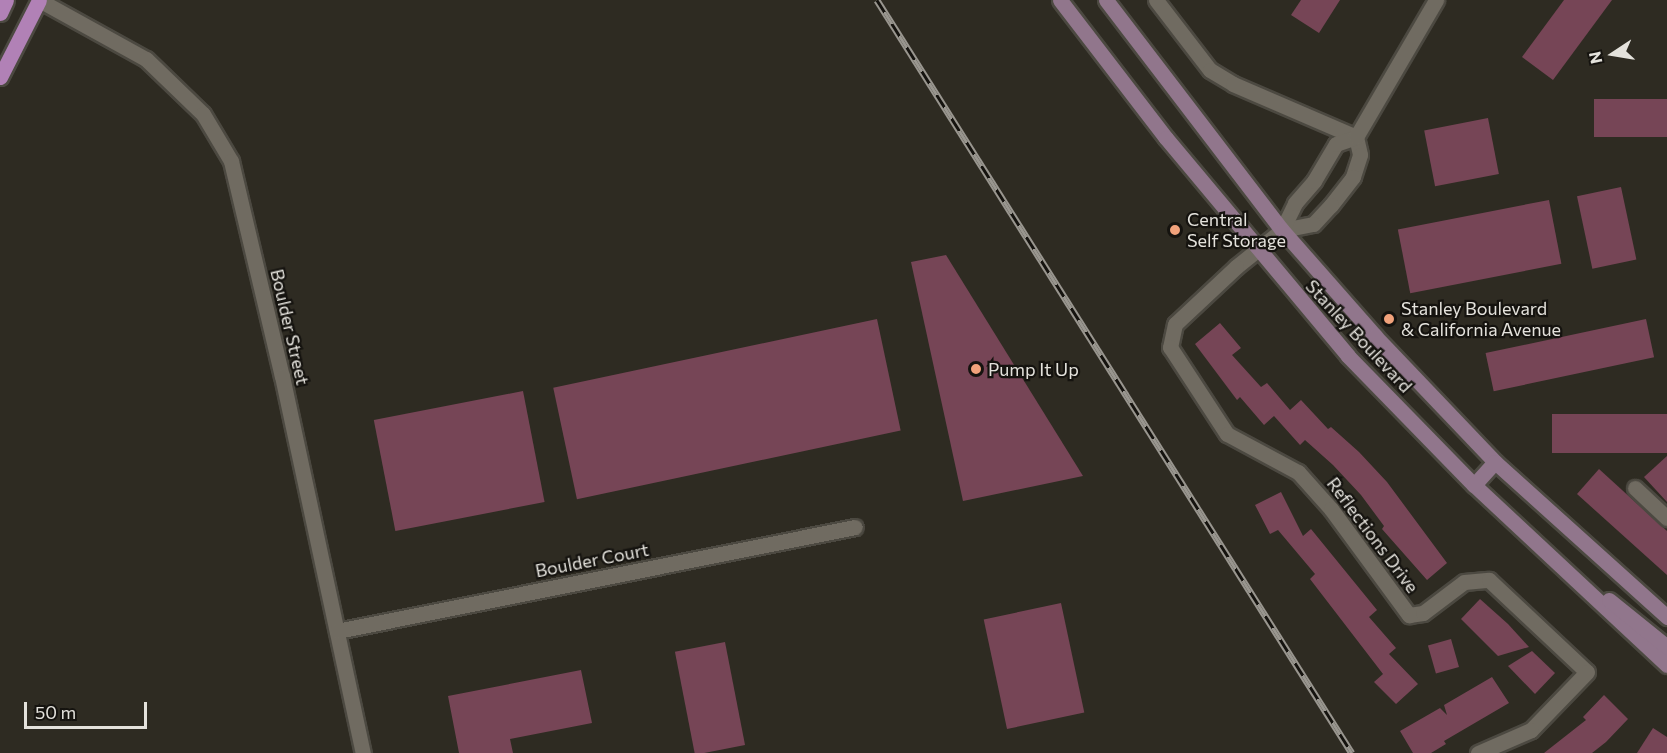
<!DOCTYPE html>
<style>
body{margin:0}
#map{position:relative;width:1667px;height:753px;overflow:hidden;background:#2e2b22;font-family:Commissioner,sans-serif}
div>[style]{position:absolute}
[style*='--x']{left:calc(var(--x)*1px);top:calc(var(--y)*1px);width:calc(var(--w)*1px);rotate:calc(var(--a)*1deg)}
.building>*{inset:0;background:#764556;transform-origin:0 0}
.roads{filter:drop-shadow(2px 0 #4c4941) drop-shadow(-2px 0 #4c4941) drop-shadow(0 2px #4c4941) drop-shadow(0 -2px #4c4941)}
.street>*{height:15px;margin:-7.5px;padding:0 7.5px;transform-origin:7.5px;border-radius:7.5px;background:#706b61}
.secondary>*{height:15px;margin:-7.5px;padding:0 7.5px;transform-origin:7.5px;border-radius:7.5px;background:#91768c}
.primary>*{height:15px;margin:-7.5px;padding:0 7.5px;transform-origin:7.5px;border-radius:7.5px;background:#b181b6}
.rail>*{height:7px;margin-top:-3.5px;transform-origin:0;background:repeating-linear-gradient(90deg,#15130f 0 14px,#99968f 0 28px);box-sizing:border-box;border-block:2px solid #99968f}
.dots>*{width:16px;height:16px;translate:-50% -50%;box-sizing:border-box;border:3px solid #15130f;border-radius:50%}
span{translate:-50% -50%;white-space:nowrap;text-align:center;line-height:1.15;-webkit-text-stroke:4.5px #15130f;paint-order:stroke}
.poi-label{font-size:18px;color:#e4e2dc}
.left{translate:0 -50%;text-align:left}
.street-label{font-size:18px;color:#e4e2dc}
.north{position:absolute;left:1583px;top:24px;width:60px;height:60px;-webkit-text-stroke:4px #15130f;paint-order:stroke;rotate:258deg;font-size:16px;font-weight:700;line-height:24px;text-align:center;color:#e4e2dc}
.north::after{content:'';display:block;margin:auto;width:21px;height:27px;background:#e4e2dc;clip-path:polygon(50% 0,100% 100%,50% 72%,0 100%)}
.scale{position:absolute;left:24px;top:702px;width:123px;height:27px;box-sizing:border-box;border:3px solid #e4e2dc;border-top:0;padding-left:8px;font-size:18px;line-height:21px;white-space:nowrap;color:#e4e2dc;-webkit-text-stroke:4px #15130f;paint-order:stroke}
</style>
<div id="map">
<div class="building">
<i style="clip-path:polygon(1301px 0,1340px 0,1319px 33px,1291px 15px)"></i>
<i style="clip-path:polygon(1564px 0,1612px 0,1553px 80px,1522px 57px)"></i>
<i style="left:1667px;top:99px;width:38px;height:73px;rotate:90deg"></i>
<i style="left:1488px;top:118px;width:57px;height:65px;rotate:79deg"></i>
<i style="left:1621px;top:187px;width:74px;height:45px;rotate:78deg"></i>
<i style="left:1549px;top:200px;width:65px;height:154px;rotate:79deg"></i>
<i style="clip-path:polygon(946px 255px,1083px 476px,963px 501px,911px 262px)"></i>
<i style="left:877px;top:319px;width:114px;height:331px;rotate:78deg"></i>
<i style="left:1646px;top:319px;width:39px;height:164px;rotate:78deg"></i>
<i style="clip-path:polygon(1220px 323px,1241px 348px,1232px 355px,1261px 387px,1267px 383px,1290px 410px,1301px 400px,1328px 429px,1331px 427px,1359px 452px,1387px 482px,1447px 563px,1427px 580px,1382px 529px,1384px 526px,1361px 495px,1333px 465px,1305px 440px,1300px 445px,1274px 416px,1264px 425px,1240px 397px,1237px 400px,1195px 344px)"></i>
<i style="left:523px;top:391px;width:113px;height:152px;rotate:79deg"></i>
<i style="left:1667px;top:414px;width:39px;height:115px;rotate:90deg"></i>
<i style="clip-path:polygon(1667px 456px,1667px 502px,1644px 477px)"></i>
<i style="clip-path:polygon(1599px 469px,1667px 531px,1667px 575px,1577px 494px)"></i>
<i style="clip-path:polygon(1281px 492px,1303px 536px,1311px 529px,1377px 610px,1369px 617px,1396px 648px,1389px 654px,1418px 684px,1396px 704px,1374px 682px,1383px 674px,1310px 579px,1315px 574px,1278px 530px,1270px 534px,1255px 505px)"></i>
<i style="clip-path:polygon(1480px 599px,1508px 624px,1529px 647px,1498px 656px,1461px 619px)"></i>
<i style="left:1061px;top:603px;width:112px;height:79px;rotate:78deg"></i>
<i style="left:1451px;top:639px;width:29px;height:24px;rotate:74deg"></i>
<i style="left:725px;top:642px;width:105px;height:51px;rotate:79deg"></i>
<i style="clip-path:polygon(1532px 651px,1555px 673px,1535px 694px,1508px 666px)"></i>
<i style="clip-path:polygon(581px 670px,592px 723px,510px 739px,513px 753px,459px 753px,448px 696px)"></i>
<i style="clip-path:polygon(1492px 677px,1509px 703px,1444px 741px,1446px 744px,1431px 753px,1413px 753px,1400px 731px,1440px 708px,1447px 715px,1444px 705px)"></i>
<i style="clip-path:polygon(1604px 695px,1628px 719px,1606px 742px,1592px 753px,1544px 753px,1586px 720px,1583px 717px)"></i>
<i style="clip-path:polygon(1653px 728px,1667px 737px,1667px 753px,1637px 753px)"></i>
</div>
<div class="roads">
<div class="street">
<i style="--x:39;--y:0;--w:122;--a:28.9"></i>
<i style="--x:146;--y:59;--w:79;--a:44"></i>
<i style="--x:203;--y:114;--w:55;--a:59.2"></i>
<i style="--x:231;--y:161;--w:221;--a:76.7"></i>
<i style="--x:282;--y:376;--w:386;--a:77.9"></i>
<i style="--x:1156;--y:0;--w:88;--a:52.4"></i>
<i style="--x:1210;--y:70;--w:27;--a:31"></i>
<i style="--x:1233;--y:84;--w:134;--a:23.3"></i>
<i style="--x:1356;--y:137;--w:18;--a:77"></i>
<i style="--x:1360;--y:155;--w:23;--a:108"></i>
<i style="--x:1353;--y:177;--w:36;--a:128"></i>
<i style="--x:1331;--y:205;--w:26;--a:133"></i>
<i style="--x:1313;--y:224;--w:32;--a:169"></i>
<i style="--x:1282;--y:230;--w:59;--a:141.2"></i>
<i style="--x:1236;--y:267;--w:83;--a:136.9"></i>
<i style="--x:1175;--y:324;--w:24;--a:102"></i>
<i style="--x:1170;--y:347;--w:104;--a:56.8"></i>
<i style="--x:1227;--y:434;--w:81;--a:28.2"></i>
<i style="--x:1298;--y:472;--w:50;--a:48.3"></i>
<i style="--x:1331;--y:509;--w:132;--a:53.7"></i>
<i style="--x:1409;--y:615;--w:14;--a:-8"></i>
<i style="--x:1423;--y:613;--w:51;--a:-37.1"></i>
<i style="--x:1464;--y:582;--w:25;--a:-5"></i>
<i style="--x:1489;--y:580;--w:134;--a:43.2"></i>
<i style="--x:1587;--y:672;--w:81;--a:134"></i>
<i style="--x:1531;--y:730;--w:58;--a:156.5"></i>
<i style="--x:1282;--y:230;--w:30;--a:-64"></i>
<i style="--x:1295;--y:203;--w:29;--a:-49"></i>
<i style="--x:1314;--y:181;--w:43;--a:-59.3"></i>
<i style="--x:1336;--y:144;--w:21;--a:-19"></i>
<i style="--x:1356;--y:137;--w:159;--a:-59.7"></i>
<i style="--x:1635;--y:488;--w:44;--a:43.2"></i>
<i style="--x:337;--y:631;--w:528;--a:-11.35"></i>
</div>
<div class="secondary">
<i style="--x:1060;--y:0;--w:174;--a:52.5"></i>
<i style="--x:1166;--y:138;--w:284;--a:50.1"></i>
<i style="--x:1348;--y:356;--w:180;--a:45.7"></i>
<i style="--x:1474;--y:485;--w:264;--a:43"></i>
<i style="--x:1106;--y:0;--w:290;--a:52.6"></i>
<i style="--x:1282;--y:230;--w:141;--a:48.7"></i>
<i style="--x:1375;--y:336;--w:174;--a:46.4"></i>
<i style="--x:1495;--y:462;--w:232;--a:42"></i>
<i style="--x:1474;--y:485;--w:31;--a:-48"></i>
<i style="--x:1609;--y:600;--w:75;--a:39"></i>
</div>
<div class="primary">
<i style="--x:0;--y:13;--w:14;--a:-65"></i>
<i style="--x:0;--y:77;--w:86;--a:-63.1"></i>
</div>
</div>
<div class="rail">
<i style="--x:877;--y:0;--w:890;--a:57.76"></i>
</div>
<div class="dots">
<i style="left:1175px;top:230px;background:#f1a27b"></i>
<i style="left:1389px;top:319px;background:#f1a27b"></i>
<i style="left:976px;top:369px;background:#f1a27b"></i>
</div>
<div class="poi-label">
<span class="left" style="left:1187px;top:230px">Central<br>Self Storage</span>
<span class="left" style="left:1401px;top:319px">Stanley Boulevard<br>&amp; California Avenue</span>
<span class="left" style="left:988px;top:369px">Pump It Up</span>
</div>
<div class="street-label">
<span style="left:290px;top:327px;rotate:77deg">Boulder Street</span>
<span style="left:1359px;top:336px;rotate:47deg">Stanley Boulevard</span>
<span style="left:1373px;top:535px;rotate:53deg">Reflections Drive</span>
<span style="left:592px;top:560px;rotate:-11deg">Boulder Court</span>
</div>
<div class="north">N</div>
<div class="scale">50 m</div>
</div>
